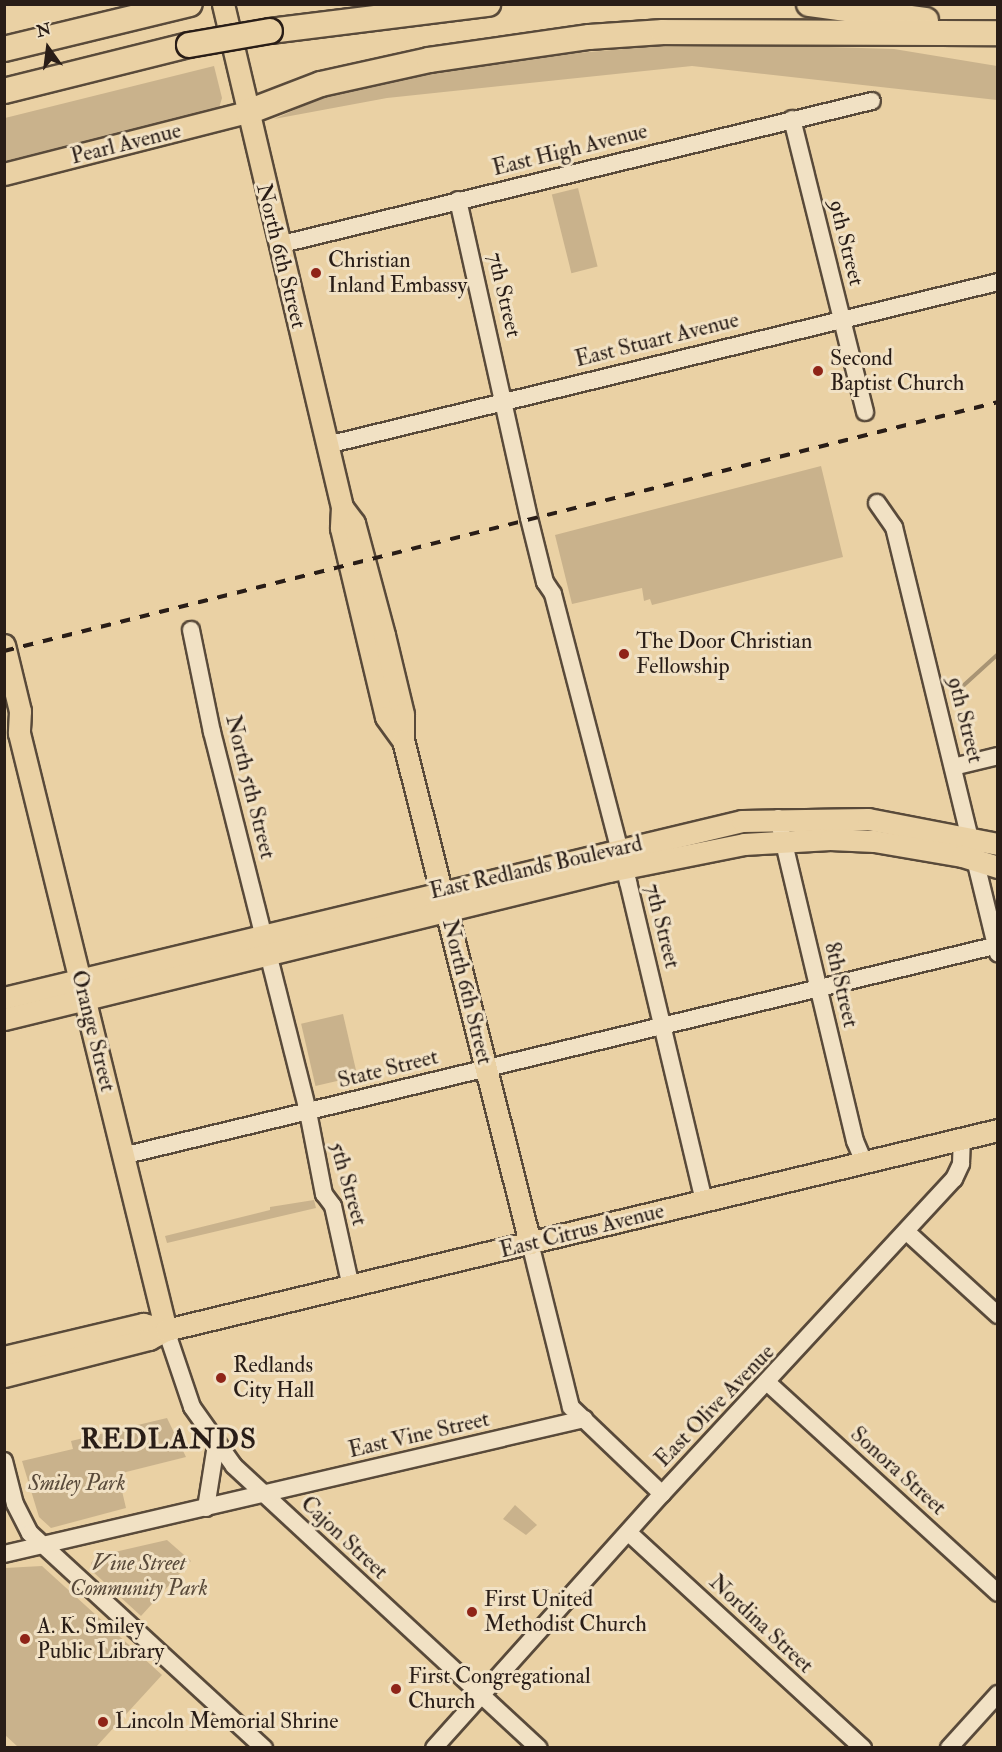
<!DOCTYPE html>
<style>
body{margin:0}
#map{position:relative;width:1002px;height:1752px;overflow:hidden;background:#ead1a4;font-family:"IM FELL Double Pica",serif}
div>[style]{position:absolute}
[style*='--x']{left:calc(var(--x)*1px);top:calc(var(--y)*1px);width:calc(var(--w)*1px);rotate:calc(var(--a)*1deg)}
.green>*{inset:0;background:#c9b28c;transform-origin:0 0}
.stream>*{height:4px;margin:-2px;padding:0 2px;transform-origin:2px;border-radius:2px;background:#a89474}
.roads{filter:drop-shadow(2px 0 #594a3a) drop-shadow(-2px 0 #594a3a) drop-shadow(0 2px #594a3a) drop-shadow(0 -2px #594a3a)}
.minor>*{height:16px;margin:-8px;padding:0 8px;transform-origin:8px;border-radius:8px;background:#f1e1c4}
.major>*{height:21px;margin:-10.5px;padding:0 10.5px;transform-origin:10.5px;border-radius:10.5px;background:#ead1a4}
.highway>*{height:24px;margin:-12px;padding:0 12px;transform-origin:12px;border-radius:12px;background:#ead1a4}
.rail>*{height:4px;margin-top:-2px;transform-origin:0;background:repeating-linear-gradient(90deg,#291d17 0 10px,transparent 0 20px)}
.bridges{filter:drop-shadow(2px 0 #291d17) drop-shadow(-2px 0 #291d17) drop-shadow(0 2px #291d17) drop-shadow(0 -2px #291d17)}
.highway-bridge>*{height:24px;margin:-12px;padding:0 12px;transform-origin:12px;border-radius:12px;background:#ead1a4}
.dots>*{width:16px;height:16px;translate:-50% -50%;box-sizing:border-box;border:3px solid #f1e1c4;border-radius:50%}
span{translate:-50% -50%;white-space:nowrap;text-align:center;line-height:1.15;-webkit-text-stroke:6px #f1e1c4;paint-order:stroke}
.street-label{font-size:22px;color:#291d17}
.poi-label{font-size:22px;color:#291d17}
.left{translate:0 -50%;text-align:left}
.park-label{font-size:22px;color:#594a3a;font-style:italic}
.district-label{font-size:28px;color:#291d17;font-weight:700;letter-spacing:1.5px}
.frame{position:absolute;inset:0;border:6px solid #291d17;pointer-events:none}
.north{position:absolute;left:18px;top:18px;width:60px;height:60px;-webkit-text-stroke:4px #f1e1c4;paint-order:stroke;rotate:346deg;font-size:16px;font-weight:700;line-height:24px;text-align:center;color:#291d17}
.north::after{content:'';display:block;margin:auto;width:21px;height:27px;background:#291d17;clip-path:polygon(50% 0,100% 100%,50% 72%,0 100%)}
</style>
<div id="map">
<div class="green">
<i style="clip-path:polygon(693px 43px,894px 49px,997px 66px,997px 100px,692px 66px,387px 98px,274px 119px,324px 97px,433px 69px,484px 61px)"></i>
<i style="clip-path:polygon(214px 66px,222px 98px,219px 108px,5px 161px,5px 118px)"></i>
<i style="left:578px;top:188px;width:81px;height:27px;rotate:76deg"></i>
<i style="clip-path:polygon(821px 466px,843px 557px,652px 605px,650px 599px,644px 601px,642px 588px,572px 604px,555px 535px)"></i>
<i style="left:343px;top:1014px;width:64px;height:43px;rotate:77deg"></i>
<i style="clip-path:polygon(314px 1200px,316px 1208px,167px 1243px,165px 1236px,270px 1210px,270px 1207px)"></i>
<i style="clip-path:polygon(167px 1418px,186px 1457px,118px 1474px,126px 1508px,51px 1528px,39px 1517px,22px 1461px,73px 1449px,71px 1441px)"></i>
<i style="clip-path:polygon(515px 1505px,537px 1525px,526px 1535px,503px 1519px)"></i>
<i style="clip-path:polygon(167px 1540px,191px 1561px,141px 1616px,92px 1571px,91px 1563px,97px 1556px)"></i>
<i style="clip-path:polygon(42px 1566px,162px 1675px,96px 1747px,18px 1747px,5px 1735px,5px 1568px)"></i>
</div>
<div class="stream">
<i style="--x:953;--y:695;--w:61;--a:-42.3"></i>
</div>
<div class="roads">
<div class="minor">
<i style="--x:792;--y:119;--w:302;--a:76"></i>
<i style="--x:458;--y:200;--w:326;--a:77.4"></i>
<i style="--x:529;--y:518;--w:66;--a:76"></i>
<i style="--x:545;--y:582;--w:14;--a:56"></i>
<i style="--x:553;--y:594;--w:298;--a:75.4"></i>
<i style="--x:628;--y:882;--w:328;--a:76.6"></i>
<i style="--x:278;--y:245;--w:611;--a:-13.63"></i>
<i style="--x:327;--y:445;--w:691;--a:-13.65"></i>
<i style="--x:877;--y:503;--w:29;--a:55"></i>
<i style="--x:894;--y:527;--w:439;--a:76.3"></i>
<i style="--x:191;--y:630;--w:104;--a:78.4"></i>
<i style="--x:212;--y:732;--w:392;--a:75.8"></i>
<i style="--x:308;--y:1112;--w:84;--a:79"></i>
<i style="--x:324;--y:1194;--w:15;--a:53"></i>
<i style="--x:333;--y:1206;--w:83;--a:77.5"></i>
<i style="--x:953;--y:767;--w:46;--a:-13.7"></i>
<i style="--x:778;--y:818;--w:332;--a:76.6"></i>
<i style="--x:855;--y:1141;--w:23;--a:67"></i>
<i style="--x:122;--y:1156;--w:901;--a:-13.54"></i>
<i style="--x:907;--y:1232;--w:123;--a:42.4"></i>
<i style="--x:530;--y:1243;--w:169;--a:76"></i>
<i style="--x:571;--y:1407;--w:126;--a:43.7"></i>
<i style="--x:166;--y:1330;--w:81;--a:71.3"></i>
<i style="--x:192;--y:1407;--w:72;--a:54.6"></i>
<i style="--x:234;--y:1466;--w:415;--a:42.8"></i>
<i style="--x:768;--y:1383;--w:311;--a:42.4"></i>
<i style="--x:4;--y:1461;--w:44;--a:75.7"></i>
<i style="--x:15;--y:1504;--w:33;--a:63"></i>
<i style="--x:30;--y:1533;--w:318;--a:42.6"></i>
<i style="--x:206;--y:1508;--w:64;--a:-81"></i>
<i style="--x:629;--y:1533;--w:318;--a:42.6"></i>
<i style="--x:4;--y:1554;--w:596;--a:-13.1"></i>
<i style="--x:434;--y:1748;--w:341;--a:-48.1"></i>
<i style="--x:662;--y:1494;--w:430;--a:-47.2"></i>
<i style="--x:954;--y:1179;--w:17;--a:-65"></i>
<i style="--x:961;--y:1164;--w:25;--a:-88"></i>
<i style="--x:949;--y:1748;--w:73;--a:-47.8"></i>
</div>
<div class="major">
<i style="--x:223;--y:4;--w:517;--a:76.69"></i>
<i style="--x:342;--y:507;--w:21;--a:93"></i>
<i style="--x:341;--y:528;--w:194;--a:76.6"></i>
<i style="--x:386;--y:717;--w:29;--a:54"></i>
<i style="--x:4;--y:174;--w:252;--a:-14.3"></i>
<i style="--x:342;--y:507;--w:20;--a:53"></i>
<i style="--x:354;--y:523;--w:116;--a:75"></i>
<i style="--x:384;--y:635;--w:81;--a:76.5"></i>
<i style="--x:403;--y:714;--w:26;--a:90"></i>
<i style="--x:403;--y:740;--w:519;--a:75.83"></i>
<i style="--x:4;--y:645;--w:68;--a:76.4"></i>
<i style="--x:20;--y:711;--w:22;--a:93"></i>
<i style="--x:19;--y:733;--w:615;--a:76.17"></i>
<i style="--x:4;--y:998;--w:759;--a:-13.49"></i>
<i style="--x:742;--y:821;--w:126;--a:-0.9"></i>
<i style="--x:868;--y:819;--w:132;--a:10.9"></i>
<i style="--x:4;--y:1019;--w:623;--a:-13.75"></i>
<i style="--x:609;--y:871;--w:138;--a:-11.3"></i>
<i style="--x:744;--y:844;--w:86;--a:-3.3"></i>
<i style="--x:830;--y:839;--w:44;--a:2.6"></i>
<i style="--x:874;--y:841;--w:89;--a:9.7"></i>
<i style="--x:962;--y:856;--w:38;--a:17"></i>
<i style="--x:4;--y:1357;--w:143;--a:-13.4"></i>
<i style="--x:143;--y:1324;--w:24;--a:15"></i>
<i style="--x:4;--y:1376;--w:150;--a:-14.3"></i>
<i style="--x:149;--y:1339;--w:19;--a:-28"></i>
<i style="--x:166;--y:1330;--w:856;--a:-13.52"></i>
</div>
<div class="highway">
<i style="--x:809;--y:4;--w:118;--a:7.8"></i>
<i style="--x:270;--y:31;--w:220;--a:-7.1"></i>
<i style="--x:4;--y:49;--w:191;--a:-13.6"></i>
<i style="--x:4;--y:91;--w:191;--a:-14"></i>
<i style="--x:248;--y:112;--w:78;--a:-21"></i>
<i style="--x:321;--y:84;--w:111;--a:-12.5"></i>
<i style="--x:429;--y:60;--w:162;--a:-8.2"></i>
<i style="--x:589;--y:37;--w:74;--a:-3.9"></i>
<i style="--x:663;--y:32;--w:335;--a:0.2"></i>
</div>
</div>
<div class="rail">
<i style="--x:4;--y:651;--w:1025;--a:-14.06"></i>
</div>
<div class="bridges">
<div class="highway-bridge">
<i style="--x:189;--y:45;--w:82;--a:-9.8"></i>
</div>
</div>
<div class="dots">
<i style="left:316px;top:273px;background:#8f2418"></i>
<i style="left:818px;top:371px;background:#8f2418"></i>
<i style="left:624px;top:654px;background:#8f2418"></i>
<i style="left:221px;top:1378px;background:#8f2418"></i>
<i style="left:472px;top:1612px;background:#8f2418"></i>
<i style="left:25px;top:1639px;background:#8f2418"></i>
<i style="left:396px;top:1689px;background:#8f2418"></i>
<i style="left:103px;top:1722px;background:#8f2418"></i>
</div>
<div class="street-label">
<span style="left:126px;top:144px;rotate:-14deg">Pearl Avenue</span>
<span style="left:570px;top:150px;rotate:-14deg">East High Avenue</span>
<span style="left:846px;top:243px;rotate:76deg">9th Street</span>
<span style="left:281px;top:256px;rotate:76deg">North 6th Street</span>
<span style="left:504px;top:295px;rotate:77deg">7th Street</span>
<span style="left:657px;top:340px;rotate:-14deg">East Stuart Avenue</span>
<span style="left:965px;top:720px;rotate:76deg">9th Street</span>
<span style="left:250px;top:787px;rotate:76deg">North 5th Street</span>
<span style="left:536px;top:868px;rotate:-13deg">East Redlands Boulevard</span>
<span style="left:662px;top:926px;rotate:76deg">7th Street</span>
<span style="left:841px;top:985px;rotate:77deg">8th Street</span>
<span style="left:467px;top:992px;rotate:76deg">North 6th Street</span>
<span style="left:93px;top:1031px;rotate:76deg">Orange Street</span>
<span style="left:388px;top:1069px;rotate:-14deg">State Street</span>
<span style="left:348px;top:1184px;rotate:74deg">5th Street</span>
<span style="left:582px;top:1231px;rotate:-14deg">East Citrus Avenue</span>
<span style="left:715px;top:1406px;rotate:-46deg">East Olive Avenue</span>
<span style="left:419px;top:1435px;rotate:-13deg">East Vine Street</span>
<span style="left:898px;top:1471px;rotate:42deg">Sonora Street</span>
<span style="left:344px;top:1538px;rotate:43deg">Cajon Street</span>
<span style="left:761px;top:1624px;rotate:43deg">Nordina Street</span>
</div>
<div class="poi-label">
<span class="left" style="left:328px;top:273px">Christian<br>Inland Embassy</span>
<span class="left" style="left:830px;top:371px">Second<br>Baptist Church</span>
<span class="left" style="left:636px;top:654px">The Door Christian<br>Fellowship</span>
<span class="left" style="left:233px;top:1378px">Redlands<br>City Hall</span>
<span class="left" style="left:484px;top:1612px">First United<br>Methodist Church</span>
<span class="left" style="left:37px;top:1639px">A. K. Smiley<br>Public Library</span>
<span class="left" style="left:408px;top:1689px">First Congregational<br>Church</span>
<span class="left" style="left:115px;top:1722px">Lincoln Memorial Shrine</span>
</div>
<div class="park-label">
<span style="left:77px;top:1484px">Smiley Park</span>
<span style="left:139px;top:1576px">Vine Street<br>Community Park</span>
</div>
<div class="district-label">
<span style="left:169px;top:1440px">REDLANDS</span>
</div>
<div class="frame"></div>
<div class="north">N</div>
</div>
